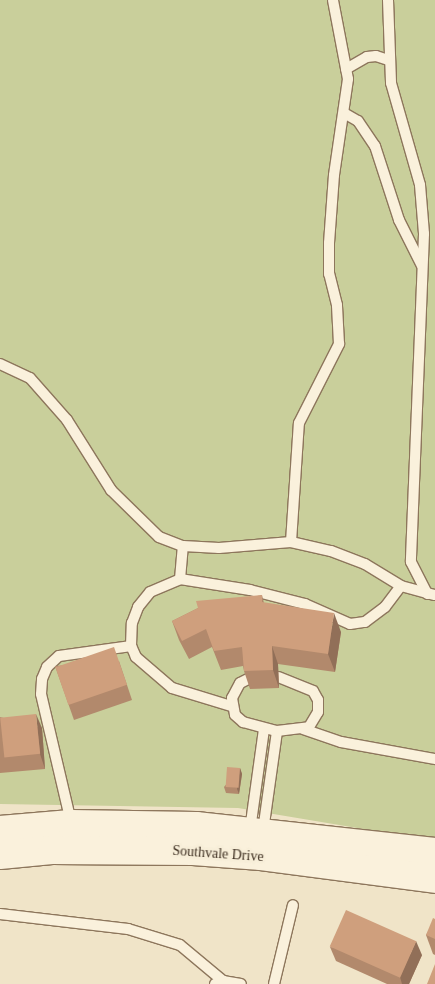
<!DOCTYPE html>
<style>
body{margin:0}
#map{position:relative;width:435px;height:984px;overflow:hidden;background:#f0e4c8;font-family:"Times New Roman",serif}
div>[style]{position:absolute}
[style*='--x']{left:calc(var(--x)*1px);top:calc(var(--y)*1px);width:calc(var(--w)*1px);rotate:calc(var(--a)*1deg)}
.green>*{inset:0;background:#c9cf9b}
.roads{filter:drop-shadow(1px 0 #8d765c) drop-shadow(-1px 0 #8d765c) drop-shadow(0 1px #8d765c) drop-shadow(0 -1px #8d765c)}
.lane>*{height:10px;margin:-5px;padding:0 5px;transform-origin:5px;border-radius:5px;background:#faf1dc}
.secondary>*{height:28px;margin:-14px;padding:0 14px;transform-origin:14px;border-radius:14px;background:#faf1dc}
.wall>*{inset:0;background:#b2896c}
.shaded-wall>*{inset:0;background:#916f58}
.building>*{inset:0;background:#cf9f7d;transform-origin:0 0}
span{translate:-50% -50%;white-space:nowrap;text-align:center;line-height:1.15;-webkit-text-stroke:5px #f7eed8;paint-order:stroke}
.street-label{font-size:14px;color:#3d2e20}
</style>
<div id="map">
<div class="green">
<i style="clip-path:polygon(0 0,435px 0,435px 841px,238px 808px,0 804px)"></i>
</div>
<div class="roads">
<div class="lane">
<i style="--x:388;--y:0;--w:83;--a:87.9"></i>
<i style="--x:391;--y:83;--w:106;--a:74.1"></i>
<i style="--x:420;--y:185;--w:49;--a:85.3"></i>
<i style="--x:424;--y:234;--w:328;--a:92.3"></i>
<i style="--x:411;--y:562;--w:36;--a:63"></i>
<i style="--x:346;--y:69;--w:24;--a:-30"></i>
<i style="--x:367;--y:57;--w:9;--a:-6"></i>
<i style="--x:376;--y:56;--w:13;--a:18"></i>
<i style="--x:344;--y:113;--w:16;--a:30"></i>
<i style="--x:358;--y:121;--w:30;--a:56"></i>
<i style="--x:375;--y:146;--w:78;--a:72"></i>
<i style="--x:399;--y:220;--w:51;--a:63.4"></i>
<i style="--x:0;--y:364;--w:33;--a:25"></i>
<i style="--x:30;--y:378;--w:56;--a:48.6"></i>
<i style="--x:67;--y:420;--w:83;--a:57.8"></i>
<i style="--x:111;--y:490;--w:67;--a:44.4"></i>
<i style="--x:159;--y:537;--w:26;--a:21"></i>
<i style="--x:183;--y:546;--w:36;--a:3"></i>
<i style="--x:219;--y:548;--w:72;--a:-4.8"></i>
<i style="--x:291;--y:542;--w:41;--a:12.7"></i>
<i style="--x:331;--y:551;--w:36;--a:21"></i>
<i style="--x:365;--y:564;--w:42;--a:31.4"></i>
<i style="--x:401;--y:586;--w:35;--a:15"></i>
<i style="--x:291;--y:542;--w:119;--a:-86.2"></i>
<i style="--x:299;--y:423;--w:89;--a:-63.1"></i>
<i style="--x:339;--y:344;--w:39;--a:-93"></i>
<i style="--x:337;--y:305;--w:32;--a:-104"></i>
<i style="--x:329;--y:274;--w:31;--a:-90"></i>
<i style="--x:329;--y:243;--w:68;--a:-85.8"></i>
<i style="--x:334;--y:175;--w:97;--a:-81.7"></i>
<i style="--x:348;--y:79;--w:80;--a:-100.8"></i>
<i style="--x:180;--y:579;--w:33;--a:-85"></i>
<i style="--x:250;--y:678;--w:11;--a:153"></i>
<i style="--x:240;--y:683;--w:17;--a:118"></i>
<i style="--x:232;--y:698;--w:17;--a:80"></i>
<i style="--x:235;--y:715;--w:11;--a:41"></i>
<i style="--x:243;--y:722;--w:35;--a:15"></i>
<i style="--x:277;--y:731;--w:32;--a:-7"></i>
<i style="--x:309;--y:727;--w:17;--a:-59"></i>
<i style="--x:318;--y:712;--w:12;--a:-90"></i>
<i style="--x:318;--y:700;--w:10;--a:-119"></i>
<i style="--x:313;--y:691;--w:37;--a:-158"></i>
<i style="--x:231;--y:706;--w:62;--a:-163"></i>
<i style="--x:172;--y:688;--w:48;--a:-139.3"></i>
<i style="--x:136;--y:657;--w:12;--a:-114"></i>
<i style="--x:131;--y:646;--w:23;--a:-88"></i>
<i style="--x:132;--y:623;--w:17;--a:-69"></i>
<i style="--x:138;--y:607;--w:19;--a:-51"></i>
<i style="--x:150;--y:592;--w:33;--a:-23"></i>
<i style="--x:180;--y:579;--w:71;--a:8.9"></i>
<i style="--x:250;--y:590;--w:57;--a:14.3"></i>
<i style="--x:305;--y:604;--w:49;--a:24"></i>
<i style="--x:350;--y:624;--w:15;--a:-8"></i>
<i style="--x:365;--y:622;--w:25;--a:-37"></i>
<i style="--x:385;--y:607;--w:26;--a:-53"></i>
<i style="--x:303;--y:729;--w:40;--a:18.9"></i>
<i style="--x:341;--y:742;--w:96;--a:10.3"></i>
<i style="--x:71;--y:822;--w:131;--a:-103.2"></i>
<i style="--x:41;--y:694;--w:15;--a:-86"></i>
<i style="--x:42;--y:679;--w:13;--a:-67"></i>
<i style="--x:47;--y:667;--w:16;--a:-43"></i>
<i style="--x:59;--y:656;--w:73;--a:-7.9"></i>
<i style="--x:250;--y:830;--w:102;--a:-82.1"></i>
<i style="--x:263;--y:831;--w:101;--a:-82"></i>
<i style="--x:0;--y:914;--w:129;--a:6.7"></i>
<i style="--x:128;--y:929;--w:54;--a:17.1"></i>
<i style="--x:180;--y:945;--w:56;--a:39.9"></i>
<i style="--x:215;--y:984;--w:9;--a:-21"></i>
<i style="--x:223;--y:981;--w:18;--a:9"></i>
<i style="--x:274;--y:984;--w:81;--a:-76.5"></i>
</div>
<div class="secondary">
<i style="--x:0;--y:830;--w:71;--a:-4.8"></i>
<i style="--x:71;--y:824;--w:125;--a:0.9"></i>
<i style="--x:196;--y:826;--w:240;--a:6.2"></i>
<i style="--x:0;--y:855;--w:52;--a:-5.5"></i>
<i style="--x:52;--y:850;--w:141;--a:0.4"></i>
<i style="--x:193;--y:851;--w:68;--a:4.2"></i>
<i style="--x:261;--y:856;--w:176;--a:7.5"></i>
</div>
</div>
<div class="wall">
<i style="clip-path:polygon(262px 595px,264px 603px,341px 632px,335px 672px,278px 664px,279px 688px,250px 689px,244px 671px,243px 666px,221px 670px,212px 647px,189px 659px,179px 640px,172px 621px,198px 608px)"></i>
<i style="clip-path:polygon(119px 661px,132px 700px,74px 720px,55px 666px)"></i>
<i style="clip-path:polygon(0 717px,42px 728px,45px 769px,0 773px)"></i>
<i style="clip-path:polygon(240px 768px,242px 774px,239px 794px,226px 793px,224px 787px)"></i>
<i style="clip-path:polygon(435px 919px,435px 955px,433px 954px,426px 935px)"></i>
<i style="clip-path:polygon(330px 947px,422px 955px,409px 984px,387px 984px,336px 961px)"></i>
</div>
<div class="shaded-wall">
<i style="clip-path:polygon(334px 613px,341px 632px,335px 672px,328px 654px)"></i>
<i style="clip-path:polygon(272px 646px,278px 664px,279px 688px,273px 670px)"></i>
<i style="clip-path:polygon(36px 714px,42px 728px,45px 769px,40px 754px)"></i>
<i style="clip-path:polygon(240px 768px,242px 774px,239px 794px,237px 789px)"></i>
<i style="clip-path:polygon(416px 941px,422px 955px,409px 984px,402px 984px,400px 977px)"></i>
</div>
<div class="building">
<i style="clip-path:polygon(262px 595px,262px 602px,334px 613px,328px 654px,272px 646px,273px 670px,244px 671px,242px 647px,214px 651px,206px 629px,182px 641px,172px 621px,198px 608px,196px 601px)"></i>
<i style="left:114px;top:647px;width:40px;height:62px;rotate:71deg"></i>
<i style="left:36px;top:714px;width:40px;height:36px;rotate:84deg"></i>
<i style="left:227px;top:767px;width:13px;height:20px;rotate:4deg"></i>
<i style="left:346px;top:910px;width:77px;height:40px;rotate:24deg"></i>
<i style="clip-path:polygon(433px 918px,435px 919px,435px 939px,426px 935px)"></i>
<i style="clip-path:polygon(435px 964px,435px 984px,427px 984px)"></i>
</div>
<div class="street-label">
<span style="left:218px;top:854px;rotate:4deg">Southvale Drive</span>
</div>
</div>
